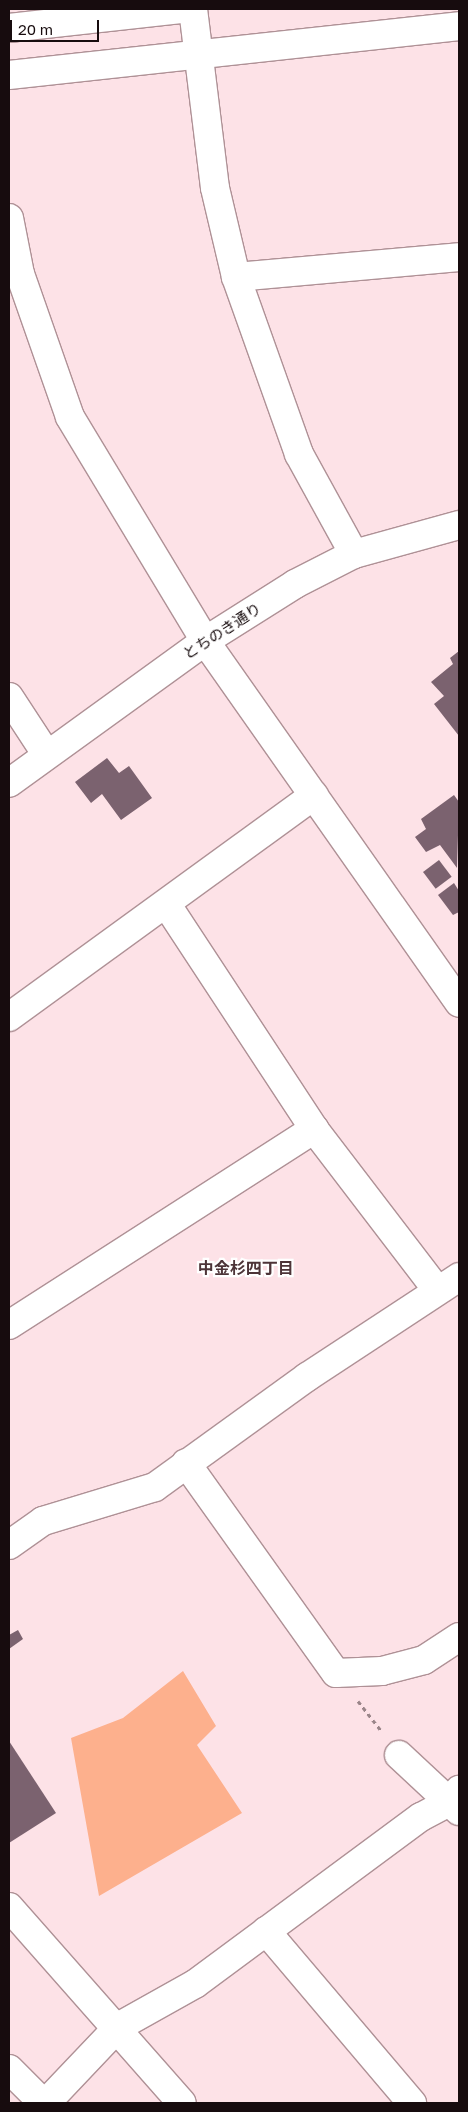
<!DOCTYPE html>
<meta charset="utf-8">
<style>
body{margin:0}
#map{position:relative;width:468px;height:2112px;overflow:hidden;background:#fde2e7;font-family:"Golos Text","Noto Sans JP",sans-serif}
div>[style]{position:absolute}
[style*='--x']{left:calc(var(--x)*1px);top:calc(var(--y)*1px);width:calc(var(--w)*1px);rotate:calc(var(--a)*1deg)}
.green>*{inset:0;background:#fdb08d}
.building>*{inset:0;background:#7b626f;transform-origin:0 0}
.path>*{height:3px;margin-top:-1.5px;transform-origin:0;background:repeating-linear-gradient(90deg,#9a8589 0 4px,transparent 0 8px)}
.roads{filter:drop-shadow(1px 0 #af9196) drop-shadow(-1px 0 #af9196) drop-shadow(0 1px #af9196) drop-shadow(0 -1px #af9196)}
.minor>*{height:28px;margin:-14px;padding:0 14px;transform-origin:14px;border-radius:14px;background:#fff}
span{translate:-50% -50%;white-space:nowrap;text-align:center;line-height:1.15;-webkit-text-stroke:4.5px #fff;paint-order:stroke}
.street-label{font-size:15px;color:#170c0e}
.neighbourhood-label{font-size:16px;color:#4d3438;font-weight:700}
.frame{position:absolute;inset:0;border:10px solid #170c0e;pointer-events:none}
.scale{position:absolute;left:10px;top:20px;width:89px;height:22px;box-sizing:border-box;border:2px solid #170c0e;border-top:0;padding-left:6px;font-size:15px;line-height:18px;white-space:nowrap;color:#170c0e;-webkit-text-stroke:4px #fff;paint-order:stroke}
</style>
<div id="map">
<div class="green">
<i style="clip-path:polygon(183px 1671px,216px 1726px,197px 1745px,242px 1813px,99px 1896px,71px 1738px,123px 1718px)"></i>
</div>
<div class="building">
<i style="clip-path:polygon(459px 651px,459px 736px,434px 704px,444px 696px,431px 682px,453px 664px,450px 658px)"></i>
<i style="clip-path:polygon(107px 758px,119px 773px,129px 766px,152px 798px,121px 820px,102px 794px,91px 803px,75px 782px)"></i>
<i style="clip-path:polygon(454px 795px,459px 802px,457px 868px,440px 845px,426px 852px,415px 837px,426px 829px,421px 819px)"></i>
<i style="left:439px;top:860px;width:21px;height:20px;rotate:53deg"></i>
<i style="clip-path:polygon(454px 883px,459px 891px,459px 912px,453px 915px,438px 895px)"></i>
<i style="clip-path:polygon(18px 1630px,23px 1639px,9px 1649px,9px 1635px)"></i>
<i style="clip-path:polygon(9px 1741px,56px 1813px,9px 1843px)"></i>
</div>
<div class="path">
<i style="--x:358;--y:1701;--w:39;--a:52"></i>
</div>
<div class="roads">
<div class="minor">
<i style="--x:193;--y:9;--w:180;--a:83"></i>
<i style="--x:215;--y:188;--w:91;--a:76.7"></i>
<i style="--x:236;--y:277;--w:188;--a:70.4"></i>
<i style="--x:299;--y:454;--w:114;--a:61.2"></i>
<i style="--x:9;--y:28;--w:173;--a:-6.3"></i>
<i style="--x:9;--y:75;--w:453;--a:-6.2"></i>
<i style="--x:9;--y:218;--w:57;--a:78.9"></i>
<i style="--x:20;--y:274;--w:151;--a:70.7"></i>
<i style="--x:70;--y:417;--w:262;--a:58.9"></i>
<i style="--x:205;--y:641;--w:442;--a:54.9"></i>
<i style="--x:236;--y:277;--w:224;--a:-5.1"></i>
<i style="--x:9;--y:697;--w:69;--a:56.8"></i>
<i style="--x:9;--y:783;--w:242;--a:-35.9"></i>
<i style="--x:205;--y:641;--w:107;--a:-32.3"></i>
<i style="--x:295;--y:584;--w:66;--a:-27"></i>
<i style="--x:354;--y:554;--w:109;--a:-15.4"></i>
<i style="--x:167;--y:905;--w:268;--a:56.7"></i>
<i style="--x:314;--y:1129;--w:203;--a:52.6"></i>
<i style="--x:9;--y:1017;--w:377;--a:-36"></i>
<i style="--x:9;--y:1325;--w:363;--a:-32.7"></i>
<i style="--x:186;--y:1463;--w:258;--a:54.5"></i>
<i style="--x:336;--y:1673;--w:46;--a:-2.5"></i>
<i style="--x:382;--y:1671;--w:43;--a:-14.7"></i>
<i style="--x:424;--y:1660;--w:42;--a:-33.3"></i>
<i style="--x:9;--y:1545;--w:42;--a:-35.2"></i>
<i style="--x:43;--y:1521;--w:117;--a:-16.9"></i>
<i style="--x:155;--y:1487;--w:188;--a:-35.9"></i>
<i style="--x:307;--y:1377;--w:182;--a:-33.3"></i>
<i style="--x:399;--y:1755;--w:82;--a:43"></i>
<i style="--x:9;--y:1907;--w:261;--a:48.6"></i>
<i style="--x:266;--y:1931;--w:226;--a:49.7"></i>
<i style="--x:9;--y:2069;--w:48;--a:45"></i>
<i style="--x:46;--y:2103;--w:105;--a:-46.5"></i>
<i style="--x:118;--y:2027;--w:88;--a:-29.2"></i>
<i style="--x:195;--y:1984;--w:281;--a:-36.5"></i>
<i style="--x:421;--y:1817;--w:30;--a:-28"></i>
<i style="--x:447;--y:1803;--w:18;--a:-47"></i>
</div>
</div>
<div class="street-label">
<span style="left:222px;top:631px;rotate:-33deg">とちのき通り</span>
</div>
<div class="neighbourhood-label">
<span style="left:246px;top:1268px">中金杉四丁目</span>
</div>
<div class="frame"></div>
<div class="scale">20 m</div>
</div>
